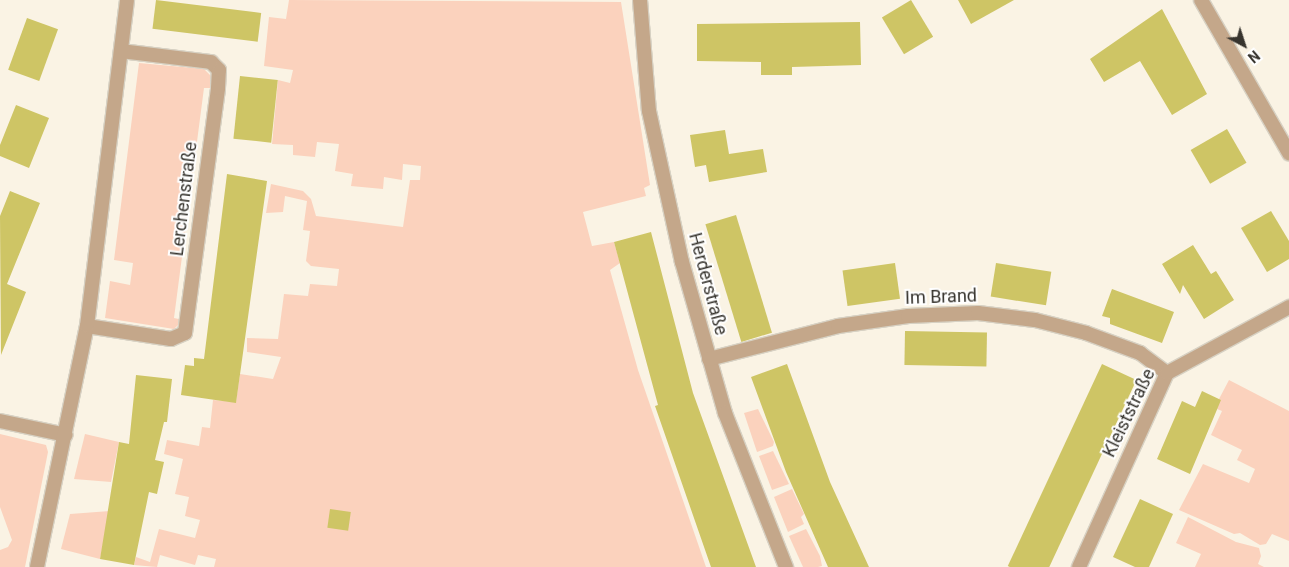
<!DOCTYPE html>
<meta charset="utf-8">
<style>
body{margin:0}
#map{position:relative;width:1289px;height:567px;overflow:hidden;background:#faf3e4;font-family:Roboto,sans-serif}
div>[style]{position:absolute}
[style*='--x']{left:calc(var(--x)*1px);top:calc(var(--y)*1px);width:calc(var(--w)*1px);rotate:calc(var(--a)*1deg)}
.green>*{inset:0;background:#fbd2bd}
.building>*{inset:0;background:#cec565;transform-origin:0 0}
.roads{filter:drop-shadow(1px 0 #d7d1c3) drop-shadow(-1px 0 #d7d1c3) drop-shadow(0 1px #d7d1c3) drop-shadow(0 -1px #d7d1c3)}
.minor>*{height:14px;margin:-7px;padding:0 7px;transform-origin:7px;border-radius:7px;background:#c4a78a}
span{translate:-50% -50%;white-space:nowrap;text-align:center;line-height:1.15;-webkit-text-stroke:4px #fff;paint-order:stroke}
.street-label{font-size:18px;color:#37342e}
.north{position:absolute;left:1219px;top:20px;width:50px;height:50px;-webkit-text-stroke:4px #fff;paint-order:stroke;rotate:140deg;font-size:14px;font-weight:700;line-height:20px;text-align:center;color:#37342e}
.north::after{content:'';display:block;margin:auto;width:18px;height:22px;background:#37342e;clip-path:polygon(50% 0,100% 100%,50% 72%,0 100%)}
</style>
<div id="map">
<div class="green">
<i style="clip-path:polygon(289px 0,621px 2px,650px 185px,644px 188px,646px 196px,583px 212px,592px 246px,614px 242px,620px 263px,610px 270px,638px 370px,706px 567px,214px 567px,216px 559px,198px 555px,195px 565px,160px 555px,157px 567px,134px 565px,136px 557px,150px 562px,159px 529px,195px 538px,200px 520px,185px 516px,189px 497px,175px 494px,183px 459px,164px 454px,167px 440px,199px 446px,202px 427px,210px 428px,213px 400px,236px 402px,240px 374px,273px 379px,281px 357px,247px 352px,247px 338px,278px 339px,284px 294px,308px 296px,310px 284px,337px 286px,339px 269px,311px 266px,306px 261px,310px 231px,303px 230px,307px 201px,285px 196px,283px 212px,266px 213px,271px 184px,303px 191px,311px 199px,316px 216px,403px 227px,410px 180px,420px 180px,421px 166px,403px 164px,402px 180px,384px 177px,383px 189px,351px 186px,353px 174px,335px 171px,339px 144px,317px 142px,315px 157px,293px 155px,293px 145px,272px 144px,278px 80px,290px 83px,293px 70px,264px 66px,269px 17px,286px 19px)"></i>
<i style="clip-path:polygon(139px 63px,204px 69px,212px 77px,213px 88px,204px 88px,174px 318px,183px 320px,174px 329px,105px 318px,110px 281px,130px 285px,133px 263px,114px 260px)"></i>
<i style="clip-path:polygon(1229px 380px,1289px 411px,1289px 541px,1272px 534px,1266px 544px,1260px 545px,1240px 533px,1234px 534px,1179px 510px,1203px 464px,1249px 483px,1255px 469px,1237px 460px,1242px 450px,1211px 435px,1222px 411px,1217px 409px,1219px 399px)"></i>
<i style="clip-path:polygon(758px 409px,774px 442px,773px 446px,757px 452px,744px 413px)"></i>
<i style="clip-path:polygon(0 434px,46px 445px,48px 452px,25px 567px,0 567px,0 550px,8px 547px,12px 540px,0 507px)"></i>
<i style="clip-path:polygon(85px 434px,119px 442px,111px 482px,74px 479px)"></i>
<i style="clip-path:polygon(773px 451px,789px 484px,772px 490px,759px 456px)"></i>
<i style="clip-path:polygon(792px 489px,804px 514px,801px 517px,804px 524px,788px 532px,774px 497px)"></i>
<i style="clip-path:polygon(110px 511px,100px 559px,61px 549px,70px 514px)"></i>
<i style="clip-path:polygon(1188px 517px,1236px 542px,1259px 548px,1261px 556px,1258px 564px,1264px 567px,1195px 567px,1201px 554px,1176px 543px)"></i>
<i style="clip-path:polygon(806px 529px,820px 556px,822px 566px,818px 567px,803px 567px,789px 536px)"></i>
</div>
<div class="building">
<i style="left:156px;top:0;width:106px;height:29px;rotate:7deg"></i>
<i style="left:911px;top:0;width:43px;height:34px;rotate:59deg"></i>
<i style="clip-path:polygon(958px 0,1014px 0,971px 24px)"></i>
<i style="clip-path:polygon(1162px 9px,1207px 94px,1172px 115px,1140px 61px,1104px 82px,1090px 59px)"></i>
<i style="left:27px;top:18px;width:33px;height:55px;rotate:20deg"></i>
<i style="clip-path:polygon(860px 22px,861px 65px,792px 67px,792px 75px,761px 75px,761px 62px,697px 61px,697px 24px)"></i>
<i style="left:240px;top:76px;width:38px;height:63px;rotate:6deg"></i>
<i style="clip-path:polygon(16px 105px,49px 118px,29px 168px,0 156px,0 145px)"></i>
<i style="left:1227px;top:129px;width:39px;height:42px;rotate:60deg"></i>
<i style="clip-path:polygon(725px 130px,729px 154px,763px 149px,767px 172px,709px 182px,706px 165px,695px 167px,690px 135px)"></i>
<i style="clip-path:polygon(227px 174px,267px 181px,236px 403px,181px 395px,185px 365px,194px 366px,194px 358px,204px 359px)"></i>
<i style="clip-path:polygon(10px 191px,40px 203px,7px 284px,26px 292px,1px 355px,0 216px)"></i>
<i style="clip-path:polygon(1271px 211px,1289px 241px,1289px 259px,1267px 272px,1241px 228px)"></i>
<i style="left:736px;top:215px;width:123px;height:32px;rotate:73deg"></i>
<i style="clip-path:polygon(651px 232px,693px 393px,756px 567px,711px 567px,655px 406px,658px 405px,614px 242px)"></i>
<i style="clip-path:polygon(1193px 245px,1211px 274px,1216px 271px,1234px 300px,1204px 319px,1183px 285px,1180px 294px,1162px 264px)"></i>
<i style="left:895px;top:263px;width:36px;height:53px;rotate:82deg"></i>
<i style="left:996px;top:263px;width:56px;height:34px;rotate:9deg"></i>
<i style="clip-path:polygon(1112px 289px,1174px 312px,1162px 343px,1110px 324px,1110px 318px,1102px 316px)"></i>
<i style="left:905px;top:331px;width:82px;height:34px;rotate:1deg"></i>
<i style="clip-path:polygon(787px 364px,830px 482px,869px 567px,828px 567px,786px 472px,751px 377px)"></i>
<i style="left:1102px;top:364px;width:38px;height:223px;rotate:25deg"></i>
<i style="clip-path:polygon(136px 375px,172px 379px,167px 422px,164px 422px,155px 460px,164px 462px,157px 494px,149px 492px,134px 565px,100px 559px,119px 442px,129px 444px)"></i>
<i style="clip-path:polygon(1202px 391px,1221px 400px,1190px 474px,1157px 459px,1182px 401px,1195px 407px)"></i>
<i style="clip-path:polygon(1140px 499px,1173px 514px,1149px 567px,1135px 567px,1113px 557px)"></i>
<i style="left:330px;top:509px;width:21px;height:19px;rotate:8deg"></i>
</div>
<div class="roads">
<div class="minor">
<i style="--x:640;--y:0;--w:111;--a:85.4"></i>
<i style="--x:649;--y:111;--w:155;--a:77.7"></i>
<i style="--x:682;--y:262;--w:157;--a:74.1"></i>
<i style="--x:725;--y:413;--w:166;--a:68.4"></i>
<i style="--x:1201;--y:0;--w:177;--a:60.1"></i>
<i style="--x:87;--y:326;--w:85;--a:8.8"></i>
<i style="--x:171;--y:339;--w:15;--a:-23"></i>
<i style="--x:185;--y:333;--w:247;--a:-82.3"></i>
<i style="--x:218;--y:88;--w:18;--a:-87"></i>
<i style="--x:219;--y:70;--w:11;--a:-135"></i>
<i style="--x:211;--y:62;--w:90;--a:-173"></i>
<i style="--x:709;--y:359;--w:133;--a:-14.3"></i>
<i style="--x:838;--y:326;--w:71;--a:-8.1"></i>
<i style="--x:908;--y:316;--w:70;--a:-2.5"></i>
<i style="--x:978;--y:313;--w:57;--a:7"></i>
<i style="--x:1035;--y:320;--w:53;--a:14.3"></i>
<i style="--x:1086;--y:333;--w:58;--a:20.3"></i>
<i style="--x:1140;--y:353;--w:34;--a:37"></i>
<i style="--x:0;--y:421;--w:67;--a:12"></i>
<i style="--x:37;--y:567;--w:246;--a:-78.3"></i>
<i style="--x:87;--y:326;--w:328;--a:-83"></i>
<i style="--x:1079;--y:567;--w:213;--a:-65.6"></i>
<i style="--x:1167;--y:373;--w:139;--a:-28.4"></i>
</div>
</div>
<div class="street-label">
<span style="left:184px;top:199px;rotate:-83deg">Lerchenstraße</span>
<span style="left:708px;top:284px;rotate:75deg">Herderstraße</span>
<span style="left:941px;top:297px;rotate:-2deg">Im Brand</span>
<span style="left:1129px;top:413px;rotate:-64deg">Kleiststraße</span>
</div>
<div class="north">N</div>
</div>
